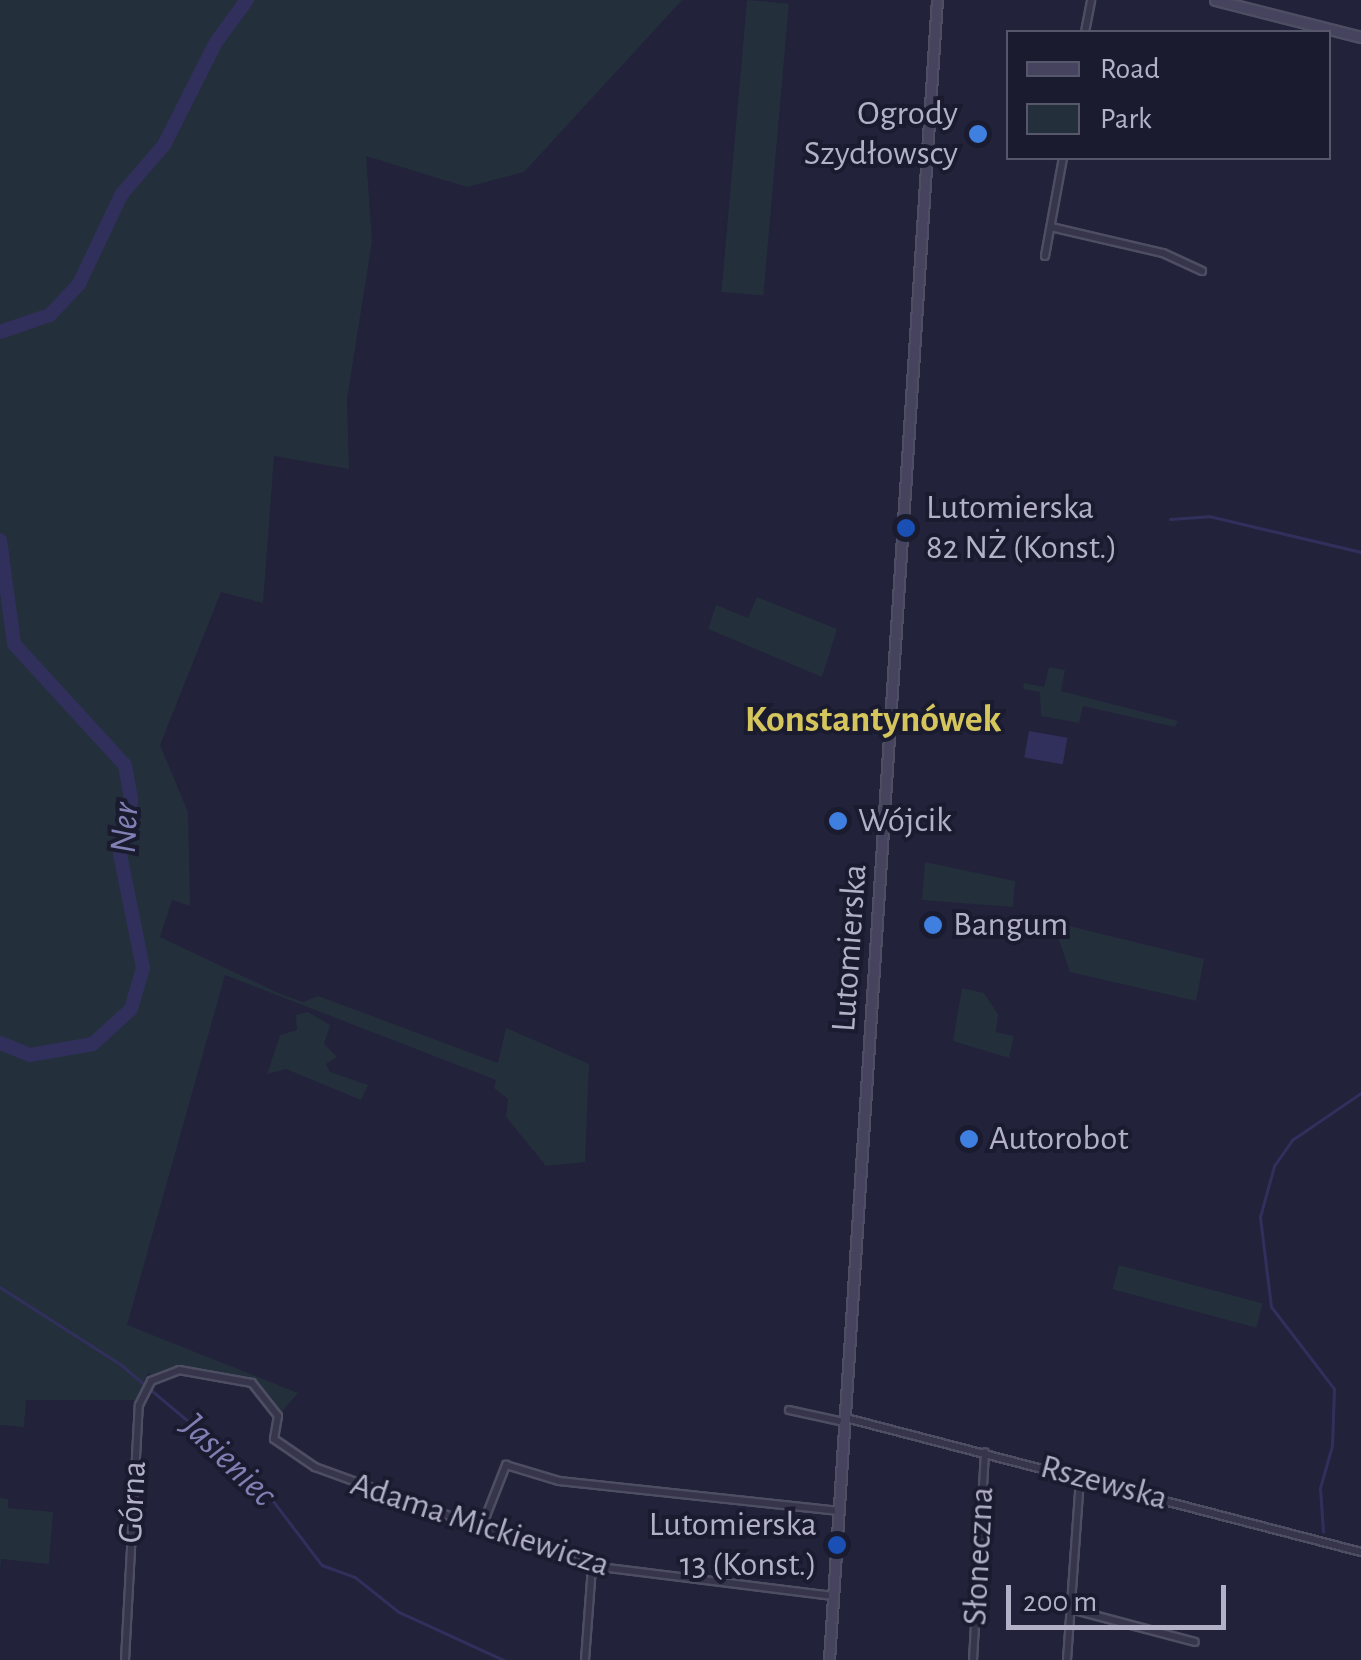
<!DOCTYPE html>
<meta charset="utf-8">
<style>
body{margin:0}
#map{position:relative;width:1361px;height:1660px;overflow:hidden;background:#22223b;font-family:"Alegreya Sans",sans-serif}
div>[style]{position:absolute}
[style*='--x']{left:calc(var(--x)*1px);top:calc(var(--y)*1px);width:calc(var(--w)*1px);rotate:calc(var(--a)*1deg)}
.green>*{inset:0;background:#242f3c;transform-origin:0 0}
.water>*{inset:0;background:#31305c;transform-origin:0 0}
.stream>*{height:2.5px;margin:-1.25px;padding:0 1.25px;transform-origin:1.25px;border-radius:1.25px;background:#31305c}
.river>*{height:14px;margin:-7px;padding:0 7px;transform-origin:7px;border-radius:7px;background:#31305c}
.roads{filter:drop-shadow(2px 0 #4e4e63) drop-shadow(-2px 0 #4e4e63) drop-shadow(0 2px #4e4e63) drop-shadow(0 -2px #4e4e63)}
.street>*{height:6px;margin:-3px;padding:0 3px;transform-origin:3px;border-radius:3px;background:#36354b}
.secondary>*{height:9px;margin:-4.5px;padding:0 4.5px;transform-origin:4.5px;border-radius:4.5px;background:#45435e}
.dots>*{width:28px;height:28px;translate:-50% -50%;box-sizing:border-box;border:5px solid #1b1b30;border-radius:50%}
span{translate:-50% -50%;white-space:nowrap;text-align:center;line-height:1.15;-webkit-text-stroke:8px #1b1b30;paint-order:stroke}
.poi-label{font-size:35px;color:#b2b1c7}
.right{translate:-100% -50%;text-align:right}
.left{translate:0 -50%;text-align:left}
.street-label{font-size:35px;color:#b2b1c7}
.neighbourhood-label{font-size:38px;color:#d5c55d;font-weight:700}
.water-label{font-size:38px;color:#8080b4;font-style:italic}
.legend{position:absolute;left:1006px;top:30px;width:325px;height:130px;box-sizing:border-box;background:#1b1b30;border:2px solid #57576c;margin:0;padding:12px 18px;list-style:none;font-size:30px;color:#b2b1c7}
.legend li{display:flex;align-items:center;gap:20px;height:50px}
.legend b{width:50px;border:2px solid #57576c}
.scale{position:absolute;left:1006px;top:1585px;width:220px;height:45px;box-sizing:border-box;border:5px solid #b2b1c7;border-top:0;padding-left:12px;font-size:30px;line-height:35px;white-space:nowrap;color:#b2b1c7;-webkit-text-stroke:8px #1b1b30;paint-order:stroke}
</style>
<div id="map">
<div class="green">
<i style="clip-path:polygon(0 0,682px 0,524px 172px,467px 187px,366px 156px,372px 241px,347px 399px,349px 469px,274px 456px,263px 603px,221px 592px,160px 745px,188px 812px,190px 906px,172px 900px,160px 937px,278px 993px,303px 1002px,318px 996px,498px 1063px,506px 1028px,589px 1064px,585px 1162px,546px 1166px,506px 1117px,508px 1099px,494px 1088px,496px 1080px,225px 975px,127px 1325px,298px 1393px,278px 1416px,252px 1383px,204px 1370px,151px 1381px,149px 1371px,137px 1400px,26px 1400px,24px 1427px,0 1425px)"></i>
<i style="left:747px;top:0;width:42px;height:293px;rotate:5deg"></i>
<i style="clip-path:polygon(757px 597px,837px 629px,822px 677px,708px 629px,716px 605px,748px 618px)"></i>
<i style="clip-path:polygon(1049px 667px,1065px 670px,1061px 691px,1178px 721px,1175px 727px,1083px 706px,1079px 723px,1041px 716px,1040px 692px,1023px 689px,1024px 683px,1044px 687px)"></i>
<i style="clip-path:polygon(925px 862px,1015px 881px,1013px 907px,922px 900px)"></i>
<i style="clip-path:polygon(1053px 922px,1204px 959px,1196px 1001px,1070px 972px)"></i>
<i style="clip-path:polygon(962px 988px,984px 993px,998px 1014px,996px 1032px,1014px 1036px,1009px 1058px,953px 1041px)"></i>
<i style="clip-path:polygon(308px 1012px,330px 1025px,324px 1044px,337px 1057px,326px 1064px,330px 1072px,368px 1085px,361px 1100px,286px 1069px,267px 1074px,280px 1035px,297px 1030px,296px 1015px)"></i>
<i style="left:1119px;top:1265px;width:149px;height:25px;rotate:15deg"></i>
<i style="clip-path:polygon(0 1498px,8px 1499px,8px 1508px,53px 1512px,49px 1564px,1px 1559px,0 1571px)"></i>
</div>
<div class="water">
<i style="left:1029px;top:731px;width:39px;height:27px;rotate:10deg"></i>
</div>
<div class="stream">
<i style="--x:1170;--y:519;--w:39;--a:-4"></i>
<i style="--x:1209;--y:516;--w:156;--a:13.3"></i>
<i style="--x:0;--y:1287;--w:141;--a:32.6"></i>
<i style="--x:119;--y:1363;--w:177;--a:40"></i>
<i style="--x:255;--y:1477;--w:111;--a:52.7"></i>
<i style="--x:322;--y:1565;--w:35;--a:20"></i>
<i style="--x:355;--y:1577;--w:56;--a:38.5"></i>
<i style="--x:399;--y:1612;--w:115;--a:24.6"></i>
<i style="--x:1323;--y:1532;--w:44;--a:-93.9"></i>
<i style="--x:1320;--y:1488;--w:44;--a:-74.1"></i>
<i style="--x:1332;--y:1446;--w:57;--a:-88"></i>
<i style="--x:1334;--y:1389;--w:103;--a:-127.5"></i>
<i style="--x:1271;--y:1307;--w:91;--a:-97"></i>
<i style="--x:1260;--y:1217;--w:53;--a:-74.6"></i>
<i style="--x:1274;--y:1166;--w:32;--a:-55"></i>
<i style="--x:1292;--y:1140;--w:83;--a:-34.3"></i>
</div>
<div class="river">
<i style="--x:0;--y:332;--w:53;--a:-18.8"></i>
<i style="--x:50;--y:315;--w:42;--a:-46.9"></i>
<i style="--x:79;--y:284;--w:98;--a:-64.7"></i>
<i style="--x:121;--y:195;--w:66;--a:-49.3"></i>
<i style="--x:164;--y:145;--w:115;--a:-63.2"></i>
<i style="--x:216;--y:42;--w:52;--a:-53.6"></i>
<i style="--x:0;--y:540;--w:105;--a:82.3"></i>
<i style="--x:14;--y:644;--w:164;--a:47.5"></i>
<i style="--x:125;--y:765;--w:36;--a:80"></i>
<i style="--x:131;--y:800;--w:55;--a:101.5"></i>
<i style="--x:120;--y:854;--w:116;--a:78.6"></i>
<i style="--x:143;--y:968;--w:43;--a:106.3"></i>
<i style="--x:131;--y:1009;--w:52;--a:137.4"></i>
<i style="--x:93;--y:1044;--w:64;--a:170.1"></i>
<i style="--x:30;--y:1055;--w:32;--a:-158"></i>
</div>
<div class="roads">
<div class="street">
<i style="--x:1085;--y:32;--w:33;--a:-79"></i>
<i style="--x:1051;--y:227;--w:115;--a:13.1"></i>
<i style="--x:1163;--y:253;--w:43;--a:24.8"></i>
<i style="--x:1045;--y:256;--w:100;--a:-79.6"></i>
<i style="--x:789;--y:1410;--w:56;--a:12.3"></i>
<i style="--x:846;--y:1418;--w:532;--a:14.58"></i>
<i style="--x:482;--y:1526;--w:66;--a:-68.5"></i>
<i style="--x:506;--y:1465;--w:55;--a:16.8"></i>
<i style="--x:559;--y:1481;--w:282;--a:6.1"></i>
<i style="--x:1071;--y:1609;--w:128;--a:14.9"></i>
<i style="--x:125;--y:1660;--w:255;--a:-86.9"></i>
<i style="--x:139;--y:1405;--w:27;--a:-63"></i>
<i style="--x:151;--y:1381;--w:30;--a:-21"></i>
<i style="--x:179;--y:1370;--w:74;--a:10.1"></i>
<i style="--x:252;--y:1383;--w:42;--a:51.8"></i>
<i style="--x:278;--y:1416;--w:23;--a:100"></i>
<i style="--x:274;--y:1439;--w:50;--a:34.3"></i>
<i style="--x:315;--y:1467;--w:286;--a:20"></i>
<i style="--x:584;--y:1565;--w:252;--a:7.1"></i>
<i style="--x:585;--y:1660;--w:93;--a:-85.7"></i>
<i style="--x:973;--y:1660;--w:208;--a:-86.7"></i>
<i style="--x:1067;--y:1660;--w:183;--a:-85.9"></i>
</div>
<div class="secondary">
<i style="--x:1215;--y:0;--w:151;--a:14.2"></i>
<i style="--x:829;--y:1660;--w:1664;--a:-86.28"></i>
</div>
</div>
<div class="dots">
<i style="left:978px;top:134px;background:#3f7fe0"></i>
<i style="left:906px;top:528px;background:#1a4fb4"></i>
<i style="left:838px;top:821px;background:#3f7fe0"></i>
<i style="left:933px;top:925px;background:#3f7fe0"></i>
<i style="left:969px;top:1139px;background:#3f7fe0"></i>
<i style="left:837px;top:1545px;background:#1a4fb4"></i>
</div>
<div class="poi-label">
<span class="right" style="left:958px;top:134px">Ogrody<br>Szydłowscy</span>
<span class="left" style="left:926px;top:528px">Lutomierska<br>82 NŻ (Konst.)</span>
<span class="left" style="left:858px;top:821px">Wójcik</span>
<span class="left" style="left:953px;top:925px">Bangum</span>
<span class="left" style="left:989px;top:1139px">Autorobot</span>
<span class="right" style="left:817px;top:1545px">Lutomierska<br>13 (Konst.)</span>
</div>
<div class="street-label">
<span style="left:850px;top:948px;rotate:-86deg">Lutomierska</span>
<span style="left:1104px;top:1483px;rotate:15deg">Rszewska</span>
<span style="left:133px;top:1502px;rotate:-87deg">Górna</span>
<span style="left:480px;top:1525px;rotate:18deg">Adama Mickiewicza</span>
<span style="left:979px;top:1556px;rotate:-87deg">Słoneczna</span>
</div>
<div class="neighbourhood-label">
<span style="left:873px;top:721px">Konstantynówek</span>
</div>
<div class="water-label">
<span style="left:126px;top:828px;rotate:-87deg">Ner</span>
<span style="left:228px;top:1461px;rotate:44deg">Jasieniec</span>
</div>
<ul class="legend">
<li><b style="height:12px;background:#45435e"></b>Road</li>
<li><b style="height:28px;background:#242f3c"></b>Park</li>
</ul>
<div class="scale">200 m</div>
</div>
